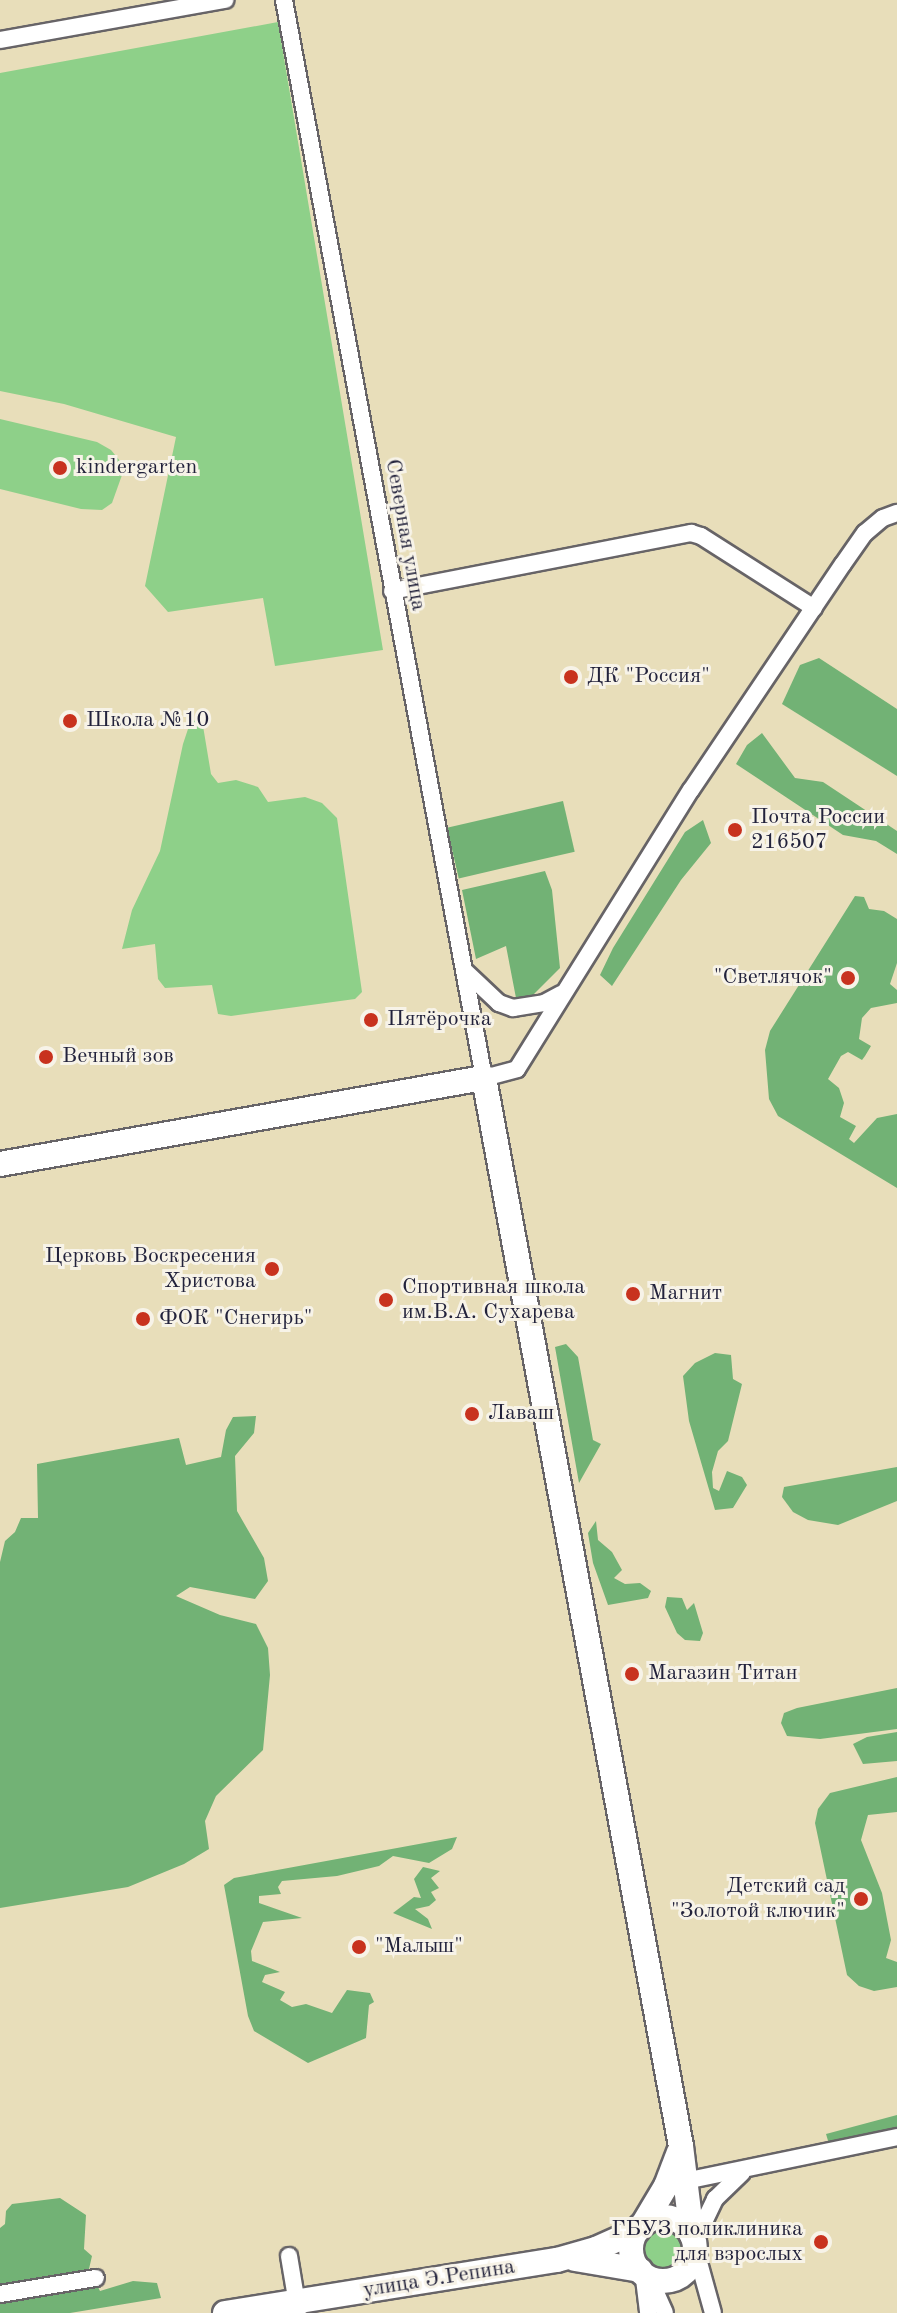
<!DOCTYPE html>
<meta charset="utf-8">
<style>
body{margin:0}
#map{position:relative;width:897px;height:2313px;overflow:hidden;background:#e8deba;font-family:"Old Standard TT",serif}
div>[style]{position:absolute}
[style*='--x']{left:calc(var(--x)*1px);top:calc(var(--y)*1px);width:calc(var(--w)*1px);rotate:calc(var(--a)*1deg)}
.green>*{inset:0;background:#8ed089}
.round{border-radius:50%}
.forest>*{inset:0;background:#72b275;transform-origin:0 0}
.roads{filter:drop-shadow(2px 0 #676467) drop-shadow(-2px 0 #676467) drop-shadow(0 2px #676467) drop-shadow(0 -2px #676467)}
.street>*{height:16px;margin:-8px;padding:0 8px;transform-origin:8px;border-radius:8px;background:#fff}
.secondary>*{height:24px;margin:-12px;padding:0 12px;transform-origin:12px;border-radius:12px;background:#fff}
.secondary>.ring{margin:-12px;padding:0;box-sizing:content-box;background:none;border:24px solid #fff;border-radius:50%}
.dots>*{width:22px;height:22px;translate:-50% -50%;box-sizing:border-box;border:4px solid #f7f3e8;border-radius:50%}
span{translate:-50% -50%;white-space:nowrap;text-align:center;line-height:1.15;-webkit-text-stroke:6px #f7f3e8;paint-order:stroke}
.poi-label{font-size:22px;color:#22223b}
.left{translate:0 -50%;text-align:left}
.right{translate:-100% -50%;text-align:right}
.street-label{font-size:22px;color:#22223b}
</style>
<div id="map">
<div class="green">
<i style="clip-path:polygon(278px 22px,383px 650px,275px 666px,263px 598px,168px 612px,145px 586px,176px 437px,64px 404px,0 391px,0 73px)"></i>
<i style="clip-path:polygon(0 419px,97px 442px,111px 450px,120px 461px,122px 475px,112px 503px,102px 510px,81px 509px,0 489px)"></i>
<i style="clip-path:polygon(201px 714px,211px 774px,218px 783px,236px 780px,258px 787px,268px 802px,305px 797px,322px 803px,337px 818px,362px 992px,355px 999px,231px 1016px,218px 1014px,212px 985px,165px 988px,158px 979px,155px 944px,122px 949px,132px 910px,160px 851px,183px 744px,189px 726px)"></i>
<i class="round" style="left:644px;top:2230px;width:38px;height:38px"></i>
</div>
<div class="forest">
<i style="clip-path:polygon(819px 658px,897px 709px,897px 776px,782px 704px,800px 665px)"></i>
<i style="clip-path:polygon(762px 733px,795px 778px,823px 782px,897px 831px,897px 854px,876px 841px,843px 835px,736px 764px,747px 745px)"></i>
<i style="left:563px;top:801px;width:52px;height:119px;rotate:77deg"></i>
<i style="clip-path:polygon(703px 820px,711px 843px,681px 880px,612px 986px,600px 975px,613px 948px,685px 832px)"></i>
<i style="clip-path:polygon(545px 871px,552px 890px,560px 968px,533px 995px,516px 998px,506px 946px,476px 959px,462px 890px)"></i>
<i style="clip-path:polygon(855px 896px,864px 897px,869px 909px,884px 911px,897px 919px,897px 963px,890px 984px,897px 990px,897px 1003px,871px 1008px,862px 1018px,859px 1039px,871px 1046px,865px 1056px,862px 1060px,848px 1052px,841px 1056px,828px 1079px,839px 1088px,844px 1103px,840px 1117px,856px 1126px,849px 1139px,854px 1143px,877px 1118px,897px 1114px,897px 1188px,778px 1116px,769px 1099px,765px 1050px,770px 1031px)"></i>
<i style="clip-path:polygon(566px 1344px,578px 1357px,593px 1440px,601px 1444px,579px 1483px,555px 1347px)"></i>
<i style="clip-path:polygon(715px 1353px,731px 1355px,733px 1379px,742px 1384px,728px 1441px,718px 1451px,712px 1472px,713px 1488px,719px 1491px,727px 1471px,742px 1477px,747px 1485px,733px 1508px,715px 1510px,689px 1421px,683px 1376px,695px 1363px)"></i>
<i style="clip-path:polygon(256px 1416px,254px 1433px,235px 1456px,237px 1511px,264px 1558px,268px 1581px,255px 1599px,190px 1587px,176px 1596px,220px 1615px,256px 1624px,268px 1648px,270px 1675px,263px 1750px,216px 1796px,205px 1821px,209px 1849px,184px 1864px,128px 1887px,0 1908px,0 1562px,5px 1541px,15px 1532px,21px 1518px,38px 1518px,37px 1464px,179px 1438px,186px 1465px,221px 1457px,226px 1430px,233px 1417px)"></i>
<i style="clip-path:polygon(897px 1467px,897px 1501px,838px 1525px,808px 1520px,793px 1512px,782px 1497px,784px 1487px)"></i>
<i style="clip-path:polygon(596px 1521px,598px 1540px,612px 1552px,622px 1570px,614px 1578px,625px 1584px,640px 1583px,651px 1591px,648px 1598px,608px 1605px,593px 1563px,588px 1533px)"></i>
<i style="clip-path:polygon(667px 1597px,682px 1598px,687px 1610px,694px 1603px,703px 1633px,700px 1641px,685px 1640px,677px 1633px,665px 1607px)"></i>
<i style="clip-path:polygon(897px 1688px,897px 1729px,820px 1739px,787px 1736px,781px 1723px,784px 1713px,797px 1708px)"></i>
<i style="clip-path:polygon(897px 1732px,897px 1761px,863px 1764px,853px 1744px,867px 1737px)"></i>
<i style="clip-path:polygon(897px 1777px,897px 1812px,868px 1815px,861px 1840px,882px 1893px,891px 1940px,886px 1958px,897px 1962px,897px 1987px,874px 1991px,859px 1986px,847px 1975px,815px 1823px,818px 1809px,830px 1793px)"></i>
<i style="clip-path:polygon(457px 1837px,452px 1849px,429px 1863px,393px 1856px,379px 1866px,337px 1876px,282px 1881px,278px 1887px,281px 1894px,259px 1896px,259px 1903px,302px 1918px,263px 1922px,251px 1951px,252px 1961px,280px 1972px,265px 1975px,262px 1982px,285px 1992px,280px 2000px,292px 2007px,306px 2004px,332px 2013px,347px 1990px,370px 1993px,374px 2002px,369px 2005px,366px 2038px,308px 2063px,254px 2031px,248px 2016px,224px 1885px,234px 1878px)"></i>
<i style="clip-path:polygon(423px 1867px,440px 1871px,431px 1878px,439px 1888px,431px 1892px,436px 1900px,429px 1906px,415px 1909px,428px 1919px,432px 1929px,393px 1913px,414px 1897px,421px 1898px,414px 1879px)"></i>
<i style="clip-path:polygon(897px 2115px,897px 2130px,829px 2144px,826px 2134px)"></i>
<i style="clip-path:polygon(60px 2198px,86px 2215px,84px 2249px,92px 2256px,89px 2269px,100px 2291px,133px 2281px,157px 2283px,161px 2298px,70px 2313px,0 2313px,0 2228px,5px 2224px,6px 2211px,12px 2204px)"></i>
</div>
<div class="roads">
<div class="street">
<i style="--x:284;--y:0;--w:1096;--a:79.49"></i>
<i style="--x:484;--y:1078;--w:34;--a:-15"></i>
<i style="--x:517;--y:1069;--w:329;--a:-58.1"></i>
<i style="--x:691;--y:790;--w:272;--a:-56.1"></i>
<i style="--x:843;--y:564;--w:38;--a:-55"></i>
<i style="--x:865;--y:533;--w:23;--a:-40"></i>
<i style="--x:883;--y:518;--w:15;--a:-20"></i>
<i style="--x:0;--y:40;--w:229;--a:-10.1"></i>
<i style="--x:392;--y:591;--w:305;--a:-11"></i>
<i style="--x:691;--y:533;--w:10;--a:17"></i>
<i style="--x:701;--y:536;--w:134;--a:32.5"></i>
<i style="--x:465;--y:971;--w:47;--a:43.3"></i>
<i style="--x:499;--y:1003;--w:15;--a:20"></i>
<i style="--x:513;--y:1008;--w:31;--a:-9"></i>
<i style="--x:544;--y:1003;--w:19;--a:-28"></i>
<i style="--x:685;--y:2181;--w:217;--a:-11.7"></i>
<i style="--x:695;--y:2241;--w:47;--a:-64.5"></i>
<i style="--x:715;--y:2199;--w:37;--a:-44"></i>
<i style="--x:695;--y:2248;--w:67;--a:74.5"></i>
<i style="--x:289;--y:2256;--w:55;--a:80.5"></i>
<i style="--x:649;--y:2277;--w:39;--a:66"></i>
<i style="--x:644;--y:2279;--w:34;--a:83"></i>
<i style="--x:0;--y:2294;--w:97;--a:-9.5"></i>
</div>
<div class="secondary">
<i style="--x:0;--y:1164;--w:492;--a:-10.1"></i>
<i style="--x:484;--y:1078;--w:1086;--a:79.55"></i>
<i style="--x:681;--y:2146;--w:90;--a:83"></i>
<i class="ring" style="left:631px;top:2217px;width:40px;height:40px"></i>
<i style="--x:644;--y:2223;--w:43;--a:-59.3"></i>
<i style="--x:666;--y:2186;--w:36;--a:-69"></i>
<i style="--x:575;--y:2259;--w:66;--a:9.6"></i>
<i style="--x:225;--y:2313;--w:336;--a:-9.1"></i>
<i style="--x:557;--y:2260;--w:41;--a:-15.8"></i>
<i style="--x:596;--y:2249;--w:46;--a:-24.3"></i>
</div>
</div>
<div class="dots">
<i style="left:60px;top:468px;background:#c8321e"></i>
<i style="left:571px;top:677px;background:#c8321e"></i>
<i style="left:70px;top:721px;background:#c8321e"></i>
<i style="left:735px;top:830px;background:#c8321e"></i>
<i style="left:848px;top:978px;background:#c8321e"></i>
<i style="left:371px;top:1020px;background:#c8321e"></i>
<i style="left:46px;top:1057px;background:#c8321e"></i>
<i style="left:272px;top:1269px;background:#c8321e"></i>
<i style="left:633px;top:1294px;background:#c8321e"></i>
<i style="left:386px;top:1300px;background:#c8321e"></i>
<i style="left:143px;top:1319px;background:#c8321e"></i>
<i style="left:472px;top:1414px;background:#c8321e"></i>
<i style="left:632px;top:1674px;background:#c8321e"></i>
<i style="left:861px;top:1899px;background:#c8321e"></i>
<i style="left:359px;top:1947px;background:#c8321e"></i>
<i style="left:821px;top:2242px;background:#c8321e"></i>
</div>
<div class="poi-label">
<span class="left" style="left:76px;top:468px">kindergarten</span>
<span class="left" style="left:587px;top:677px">ДК "Россия"</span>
<span class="left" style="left:86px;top:721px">Школа №10</span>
<span class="left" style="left:751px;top:830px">Почта России<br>216507</span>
<span class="right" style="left:832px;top:978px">"Светлячок"</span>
<span class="left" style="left:387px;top:1020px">Пятёрочка</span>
<span class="left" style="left:62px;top:1057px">Вечный зов</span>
<span class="right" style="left:256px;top:1269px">Церковь Воскресения<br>Христова</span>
<span class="left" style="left:402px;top:1300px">Спортивная школа<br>им.В.А. Сухарева</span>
<span class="left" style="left:649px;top:1294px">Магнит</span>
<span class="left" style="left:159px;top:1319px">ФОК "Снегирь"</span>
<span class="left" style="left:488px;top:1414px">Лаваш</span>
<span class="left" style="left:648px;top:1674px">Магазин Титан</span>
<span class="right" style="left:845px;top:1899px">Детский сад<br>"Золотой ключик"</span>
<span class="left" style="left:375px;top:1947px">"Малыш"</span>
<span class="right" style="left:803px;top:2242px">ГБУЗ поликлиника<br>для взрослых</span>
</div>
<div class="street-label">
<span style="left:405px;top:535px;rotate:80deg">Северная улица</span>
<span style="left:439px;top:2279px;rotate:-9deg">улица Э.Репина</span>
</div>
</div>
